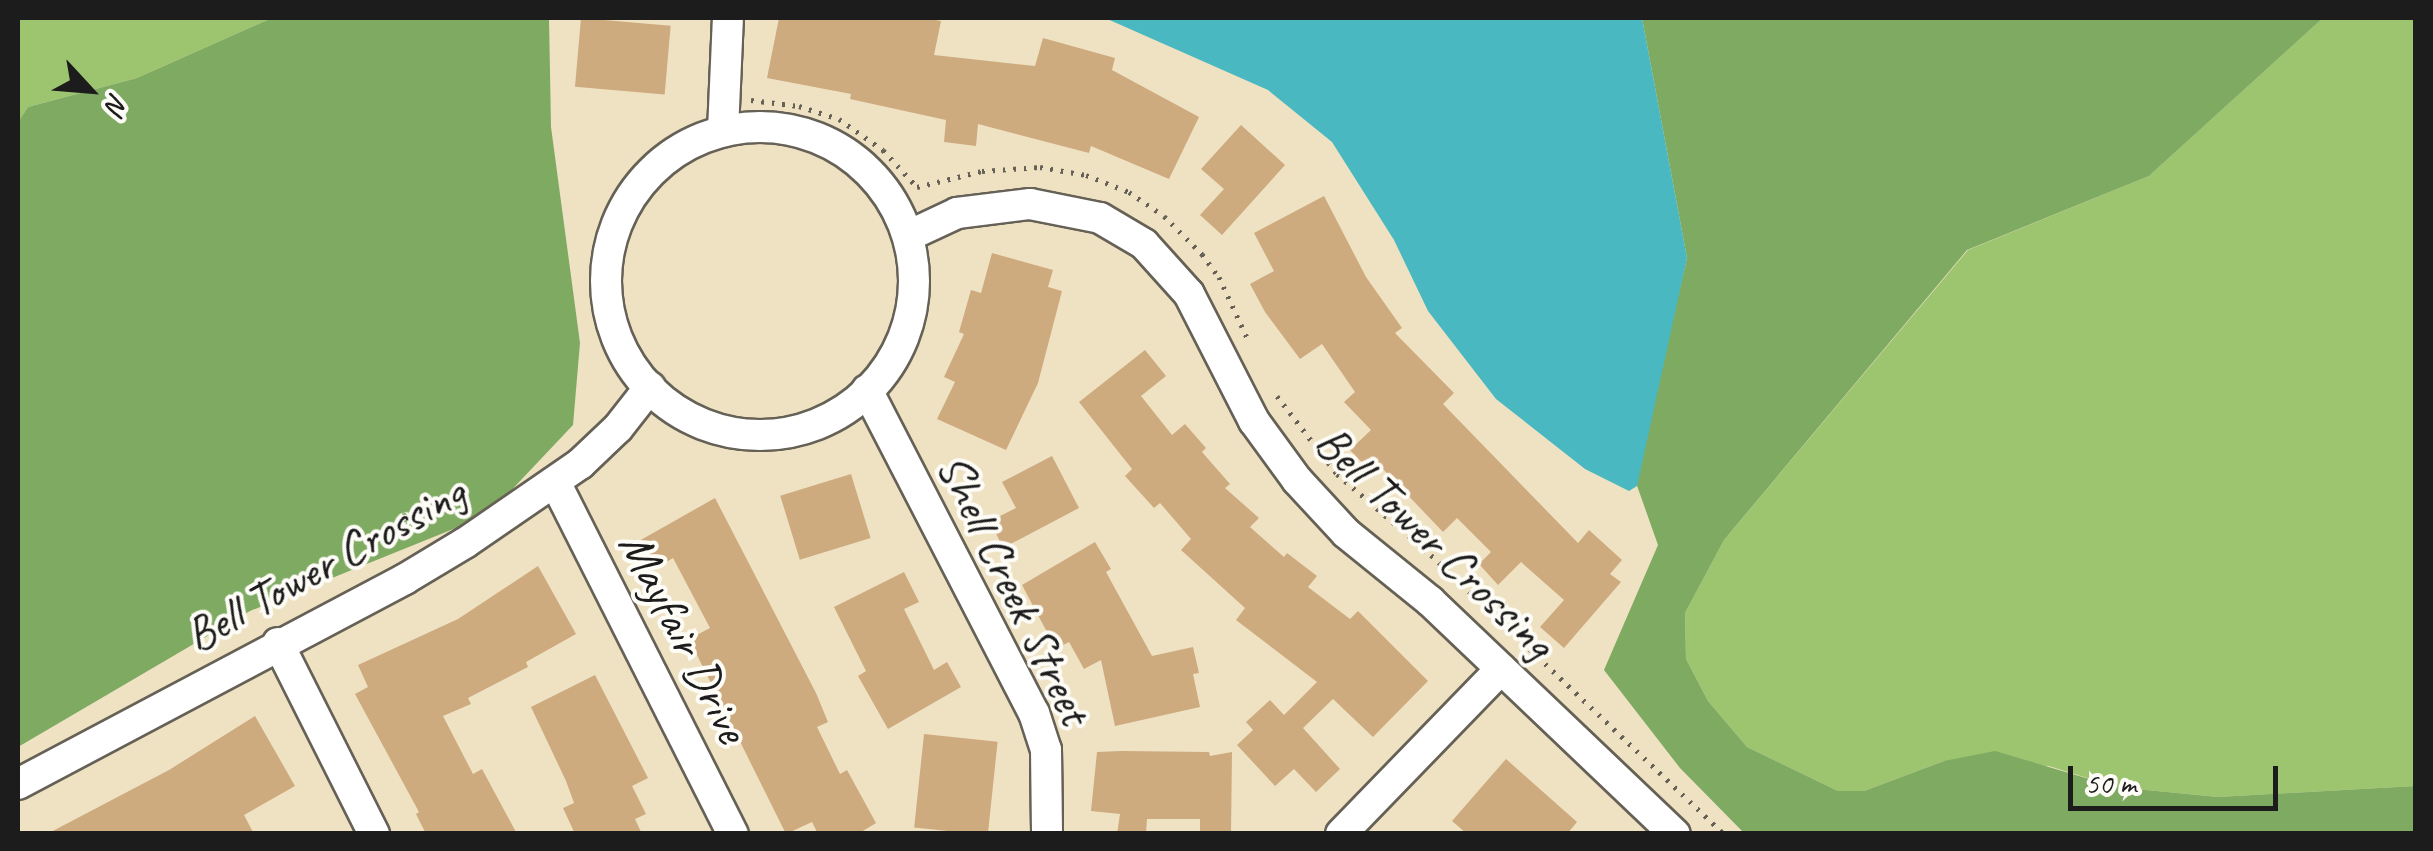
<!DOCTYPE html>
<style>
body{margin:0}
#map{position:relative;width:2433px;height:851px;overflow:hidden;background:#efe2c3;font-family:Caveat,sans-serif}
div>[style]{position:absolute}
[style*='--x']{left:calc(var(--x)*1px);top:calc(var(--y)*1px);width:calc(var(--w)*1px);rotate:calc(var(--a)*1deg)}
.green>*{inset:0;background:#9dc570}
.forest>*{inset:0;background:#7eaa62}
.water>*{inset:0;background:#49b8c1}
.building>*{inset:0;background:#ceaa7f;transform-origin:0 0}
.path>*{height:5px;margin-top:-2.5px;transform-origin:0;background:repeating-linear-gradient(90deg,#666156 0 2.5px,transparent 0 10.5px)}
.roads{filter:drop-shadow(2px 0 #666156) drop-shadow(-2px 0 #666156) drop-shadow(0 2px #666156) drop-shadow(0 -2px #666156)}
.minor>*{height:30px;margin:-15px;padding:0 15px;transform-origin:15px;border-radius:15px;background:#fff}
.minor>.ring{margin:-15px;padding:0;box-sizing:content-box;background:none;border:30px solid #fff;border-radius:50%}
span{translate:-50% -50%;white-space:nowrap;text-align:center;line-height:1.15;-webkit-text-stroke:8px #fdfcf7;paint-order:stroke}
.street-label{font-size:48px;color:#1c1c1c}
.frame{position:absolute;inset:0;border:20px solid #1c1c1c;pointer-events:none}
.north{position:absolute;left:40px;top:40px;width:100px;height:100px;-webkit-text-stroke:8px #fdfcf7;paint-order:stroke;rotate:116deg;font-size:28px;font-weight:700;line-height:40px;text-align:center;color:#1c1c1c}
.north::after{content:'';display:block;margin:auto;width:35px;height:45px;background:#1c1c1c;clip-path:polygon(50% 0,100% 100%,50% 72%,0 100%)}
.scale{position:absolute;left:2068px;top:766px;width:210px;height:45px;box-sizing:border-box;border:5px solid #1c1c1c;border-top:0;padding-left:12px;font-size:30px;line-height:35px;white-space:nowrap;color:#1c1c1c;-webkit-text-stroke:8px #fdfcf7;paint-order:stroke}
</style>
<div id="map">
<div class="green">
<i style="clip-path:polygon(18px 18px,272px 18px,137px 78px,28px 107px,18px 122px)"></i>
<i style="clip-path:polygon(2323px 18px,2415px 18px,2415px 786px,2218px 797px,2116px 787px,2049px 766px,1944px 761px,1864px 791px,1838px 791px,1747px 747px,1708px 701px,1686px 659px,1685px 613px,1724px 540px,1968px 250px,2149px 176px)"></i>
</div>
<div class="forest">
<i style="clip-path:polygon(272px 18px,549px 18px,551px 127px,580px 343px,573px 425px,488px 515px,250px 611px,18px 747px,18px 122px,28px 107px,137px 78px)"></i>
<i style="clip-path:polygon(1642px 18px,2323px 18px,2149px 176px,1967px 250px,1724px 540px,1685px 613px,1686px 659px,1708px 701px,1747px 747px,1838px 791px,1864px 791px,1944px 761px,1995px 751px,2116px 787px,2218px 797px,2415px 786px,2415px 833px,1744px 833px,1680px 768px,1604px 670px,1658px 545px,1635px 480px,1687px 258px)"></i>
</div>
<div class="water">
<i style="clip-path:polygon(1105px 18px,1642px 18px,1687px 258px,1637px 486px,1629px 491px,1585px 469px,1496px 399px,1428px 311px,1394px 240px,1332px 142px,1268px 90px)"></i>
</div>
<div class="building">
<i style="left:581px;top:18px;width:90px;height:69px;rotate:5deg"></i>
<i style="clip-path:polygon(779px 18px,926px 18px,941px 21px,934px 55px,1035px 66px,1043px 38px,1115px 58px,1112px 70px,1199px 117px,1169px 179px,1091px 146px,1089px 153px,978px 124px,976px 146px,944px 142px,946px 120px,850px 99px,851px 94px,767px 78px)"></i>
<i style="clip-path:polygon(1241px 125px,1285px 165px,1222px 235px,1200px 215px,1224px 189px,1201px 169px)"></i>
<i style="clip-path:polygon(1324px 196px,1366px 277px,1402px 328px,1395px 333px,1454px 393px,1443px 404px,1578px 543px,1589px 530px,1622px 560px,1610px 574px,1621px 582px,1564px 648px,1540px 627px,1564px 600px,1521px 562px,1498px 585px,1479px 564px,1491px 552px,1457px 518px,1443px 532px,1380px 466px,1373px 474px,1350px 450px,1371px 430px,1344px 402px,1355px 392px,1322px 344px,1300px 359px,1265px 312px,1250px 284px,1274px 271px,1254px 233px)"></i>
<i style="clip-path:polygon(992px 253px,1053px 270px,1048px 287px,1062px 291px,1038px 383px,1006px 450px,937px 419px,955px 382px,944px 377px,964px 334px,959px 332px,971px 290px,981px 293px)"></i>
<i style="clip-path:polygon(1145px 350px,1166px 376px,1141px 396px,1172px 435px,1185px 424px,1206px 448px,1202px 452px,1230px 484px,1225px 488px,1259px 518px,1250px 527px,1284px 557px,1287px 553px,1317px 576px,1308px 587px,1350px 619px,1358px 611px,1428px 681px,1373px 737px,1333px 699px,1303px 728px,1340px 769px,1316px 792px,1294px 769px,1275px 786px,1237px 745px,1253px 730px,1246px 722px,1270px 700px,1284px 715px,1317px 682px,1236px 620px,1245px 608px,1181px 550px,1191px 539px,1160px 503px,1154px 508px,1125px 476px,1132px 469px,1079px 402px)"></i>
<i style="clip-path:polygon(1052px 456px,1079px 508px,1003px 548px,990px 521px,1016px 508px,1002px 482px)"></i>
<i style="left:851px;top:474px;width:67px;height:74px;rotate:73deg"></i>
<i style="clip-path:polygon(715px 498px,816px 693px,828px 722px,817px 727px,840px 774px,847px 770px,876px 823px,858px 834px,818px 834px,812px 822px,786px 834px,689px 639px,710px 628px,673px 558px,655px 569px,639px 541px)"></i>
<i style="clip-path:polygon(1095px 542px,1111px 569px,1106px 572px,1152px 656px,1193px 647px,1199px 673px,1193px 674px,1200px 707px,1115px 726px,1101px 660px,1084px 669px,1069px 642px,1056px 649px,1022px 585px)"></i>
<i style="clip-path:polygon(538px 566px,576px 634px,526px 662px,528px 667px,468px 698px,471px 704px,443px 716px,473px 774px,482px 769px,517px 834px,426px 834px,416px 814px,419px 812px,355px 694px,368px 687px,358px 665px,458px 619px)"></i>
<i style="clip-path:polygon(904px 572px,919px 602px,904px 609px,934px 670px,947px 662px,961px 687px,888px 729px,858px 676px,866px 671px,834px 607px)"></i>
<i style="clip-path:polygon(595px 675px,648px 778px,632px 786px,646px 814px,635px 819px,642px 834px,575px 834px,563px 808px,574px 803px,566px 781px,531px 707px)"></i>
<i style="clip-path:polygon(255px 716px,295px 786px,244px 815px,254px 834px,47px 834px,169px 770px)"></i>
<i style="left:924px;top:734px;width:74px;height:94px;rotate:6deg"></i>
<i style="clip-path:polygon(1121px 751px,1209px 752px,1210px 756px,1232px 752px,1231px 834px,1200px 834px,1200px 819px,1147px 819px,1146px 834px,1117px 834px,1120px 814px,1091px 811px,1097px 752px)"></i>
<i style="clip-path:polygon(1506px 759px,1577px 822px,1567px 834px,1467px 834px,1452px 821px)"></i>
</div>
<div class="path">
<i style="--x:751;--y:100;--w:48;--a:7.1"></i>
<i style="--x:799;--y:106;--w:42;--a:18"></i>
<i style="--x:839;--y:119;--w:54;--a:35.2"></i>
<i style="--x:883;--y:150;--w:50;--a:47.4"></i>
<i style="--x:917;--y:187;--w:67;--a:-13.8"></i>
<i style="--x:982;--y:171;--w:58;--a:-3.9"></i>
<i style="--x:1040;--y:167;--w:47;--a:9.9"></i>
<i style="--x:1086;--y:175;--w:46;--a:21.6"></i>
<i style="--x:1129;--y:192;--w:42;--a:34.4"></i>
<i style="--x:1164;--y:216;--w:54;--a:45"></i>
<i style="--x:1202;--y:254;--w:29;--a:54"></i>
<i style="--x:1219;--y:277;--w:72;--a:65.2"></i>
<i style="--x:1277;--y:396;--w:98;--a:52.4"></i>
<i style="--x:1337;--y:474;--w:124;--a:40.8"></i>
<i style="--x:1431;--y:555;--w:405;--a:43.6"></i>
</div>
<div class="roads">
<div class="minor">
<i class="ring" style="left:606px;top:127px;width:278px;height:278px"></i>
<i style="--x:723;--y:131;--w:113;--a:-87.5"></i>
<i style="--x:908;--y:236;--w:54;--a:-25.1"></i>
<i style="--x:957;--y:213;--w:74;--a:-7"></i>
<i style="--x:1030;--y:204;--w:71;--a:11.3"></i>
<i style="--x:1100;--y:218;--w:51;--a:30.6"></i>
<i style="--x:1144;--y:244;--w:67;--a:48"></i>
<i style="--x:1189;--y:294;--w:143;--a:62.9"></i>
<i style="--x:1254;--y:421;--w:73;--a:53.9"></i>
<i style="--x:1297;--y:480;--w:72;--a:47.2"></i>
<i style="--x:1346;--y:533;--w:108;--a:39"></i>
<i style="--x:1430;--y:601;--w:338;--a:43.6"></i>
<i style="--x:867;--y:390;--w:364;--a:62.7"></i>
<i style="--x:1034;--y:713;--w:39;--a:72"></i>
<i style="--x:1046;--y:750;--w:84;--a:89.3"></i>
<i style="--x:555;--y:482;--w:394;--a:63.2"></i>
<i style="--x:278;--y:643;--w:214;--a:63.3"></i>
<i style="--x:18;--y:784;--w:438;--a:-27.9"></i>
<i style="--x:405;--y:579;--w:70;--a:-31"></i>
<i style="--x:465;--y:543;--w:140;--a:-34.5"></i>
<i style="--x:580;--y:464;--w:52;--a:-43.5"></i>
<i style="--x:618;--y:428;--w:52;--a:-52"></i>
<i style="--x:1341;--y:834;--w:230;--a:-45.9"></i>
</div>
</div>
<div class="street-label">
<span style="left:1435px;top:542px;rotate:44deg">Bell Tower Crossing</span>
<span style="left:325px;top:564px;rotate:-29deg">Bell Tower Crossing</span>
<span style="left:1014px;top:589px;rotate:64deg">Shell Creek Street</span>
<span style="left:684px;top:637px;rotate:63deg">Mayfair Drive</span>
</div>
<div class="frame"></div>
<div class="north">N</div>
<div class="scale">50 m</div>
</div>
